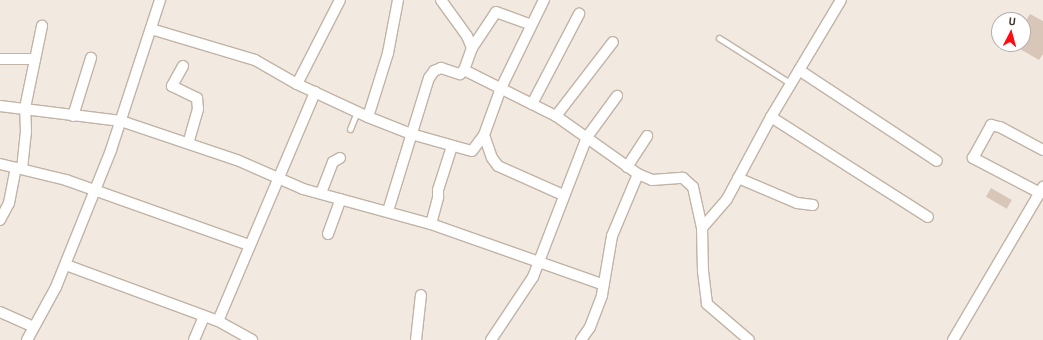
<!DOCTYPE html>
<style>
body{margin:0}
#map{position:relative;width:1043px;height:340px;overflow:hidden;background:#f2eae0;font-family:"Titillium Web",sans-serif}
div>[style]{position:absolute}
[style*='--x']{left:calc(var(--x)*1px);top:calc(var(--y)*1px);width:calc(var(--w)*1px);rotate:calc(var(--a)*1deg)}
.building>*{inset:0;background:#d8c6b8;transform-origin:0 0}
.roads{filter:drop-shadow(1px 0 #c1b3a6) drop-shadow(-1px 0 #c1b3a6) drop-shadow(0 1px #c1b3a6) drop-shadow(0 -1px #c1b3a6)}
.lane>*{height:5px;margin:-2.5px;padding:0 2.5px;transform-origin:2.5px;border-radius:2.5px;background:#fff}
.street>*{height:10px;margin:-5px;padding:0 5px;transform-origin:5px;border-radius:5px;background:#fff}
span{translate:-50% -50%;white-space:nowrap;text-align:center;line-height:1.15;-webkit-text-stroke:3px #fff;paint-order:stroke}
.north{position:absolute;left:991px;top:12px;width:40px;height:40px;box-sizing:border-box;background:#fff;border:1px solid #b4b0ad;border-radius:50%;rotate:6deg;font-size:11px;font-weight:700;line-height:16px;text-align:center;color:#443931}
.north::after{content:'';display:block;margin:auto;width:14px;height:18px;background:#ff0b10;clip-path:polygon(50% 0,100% 100%,50% 72%,0 100%)}
</style>
<div id="map">
<div class="building">
<i style="clip-path:polygon(1030px 14px,1043px 21px,1043px 54px,1039px 60px,1011px 44px,1023px 44px,1023px 25px)"></i>
<i style="left:991px;top:188px;width:24px;height:10px;rotate:30deg"></i>
</div>
<div class="roads">
<div class="lane">
<i style="--x:719;--y:38;--w:84;--a:32.4"></i>
<i style="--x:350;--y:129;--w:18;--a:-68"></i>
</div>
<div class="street">
<i style="--x:441;--y:0;--w:44;--a:54.2"></i>
<i style="--x:467;--y:36;--w:13;--a:67"></i>
<i style="--x:472;--y:48;--w:23;--a:110"></i>
<i style="--x:464;--y:70;--w:103;--a:26.6"></i>
<i style="--x:556;--y:116;--w:100;--a:35.3"></i>
<i style="--x:638;--y:174;--w:15;--a:23"></i>
<i style="--x:652;--y:180;--w:31;--a:-4"></i>
<i style="--x:683;--y:178;--w:13;--a:42"></i>
<i style="--x:693;--y:187;--w:42;--a:77.6"></i>
<i style="--x:702;--y:228;--w:43;--a:88.7"></i>
<i style="--x:703;--y:271;--w:33;--a:83"></i>
<i style="--x:707;--y:304;--w:55;--a:40.6"></i>
<i style="--x:151;--y:29;--w:109;--a:16.6"></i>
<i style="--x:255;--y:60;--w:48;--a:29.7"></i>
<i style="--x:297;--y:84;--w:78;--a:24.9"></i>
<i style="--x:368;--y:117;--w:46;--a:21.6"></i>
<i style="--x:411;--y:134;--w:63;--a:15.6"></i>
<i style="--x:472;--y:151;--w:20;--a:-53"></i>
<i style="--x:484;--y:135;--w:50;--a:-70.1"></i>
<i style="--x:501;--y:88;--w:98;--a:-64"></i>
<i style="--x:472;--y:48;--w:43;--a:-56.3"></i>
<i style="--x:496;--y:12;--w:37;--a:20"></i>
<i style="--x:0;--y:59;--w:35;--a:0"></i>
<i style="--x:183;--y:66;--w:23;--a:119"></i>
<i style="--x:172;--y:86;--w:28;--a:26"></i>
<i style="--x:197;--y:98;--w:11;--a:85"></i>
<i style="--x:198;--y:109;--w:35;--a:106"></i>
<i style="--x:799;--y:70;--w:165;--a:33.4"></i>
<i style="--x:297;--y:84;--w:94;--a:-62.9"></i>
<i style="--x:532;--y:104;--w:102;--a:-62.4"></i>
<i style="--x:0;--y:106;--w:122;--a:7.1"></i>
<i style="--x:121;--y:121;--w:122;--a:18.6"></i>
<i style="--x:237;--y:160;--w:72;--a:23.7"></i>
<i style="--x:303;--y:189;--w:133;--a:15.3"></i>
<i style="--x:431;--y:224;--w:183;--a:19.4"></i>
<i style="--x:73;--y:116;--w:61;--a:-72.8"></i>
<i style="--x:556;--y:116;--w:93;--a:-52.4"></i>
<i style="--x:368;--y:117;--w:67;--a:-72.6"></i>
<i style="--x:388;--y:53;--w:54;--a:-79.3"></i>
<i style="--x:771;--y:117;--w:186;--a:32.5"></i>
<i style="--x:484;--y:135;--w:24;--a:71"></i>
<i style="--x:492;--y:158;--w:10;--a:53"></i>
<i style="--x:498;--y:166;--w:71;--a:24"></i>
<i style="--x:0;--y:164;--w:68;--a:13.6"></i>
<i style="--x:66;--y:180;--w:194;--a:19.6"></i>
<i style="--x:627;--y:167;--w:37;--a:-57"></i>
<i style="--x:22;--y:169;--w:37;--a:-84"></i>
<i style="--x:26;--y:132;--w:24;--a:-92"></i>
<i style="--x:25;--y:108;--w:84;--a:-78.3"></i>
<i style="--x:738;--y:178;--w:64;--a:23"></i>
<i style="--x:797;--y:203;--w:16;--a:7"></i>
<i style="--x:321;--y:193;--w:33;--a:-69"></i>
<i style="--x:333;--y:162;--w:8;--a:-30"></i>
<i style="--x:1040;--y:193;--w:76;--a:-152.4"></i>
<i style="--x:973;--y:158;--w:38;--a:-61"></i>
<i style="--x:991;--y:125;--w:9;--a:13"></i>
<i style="--x:1000;--y:127;--w:49;--a:28.1"></i>
<i style="--x:388;--y:211;--w:139;--a:-72.9"></i>
<i style="--x:429;--y:78;--w:9;--a:-54"></i>
<i style="--x:434;--y:71;--w:8;--a:-23"></i>
<i style="--x:441;--y:68;--w:20;--a:18"></i>
<i style="--x:460;--y:74;--w:6;--a:-45"></i>
<i style="--x:0;--y:220;--w:19;--a:-62"></i>
<i style="--x:9;--y:203;--w:36;--a:-79"></i>
<i style="--x:431;--y:224;--w:28;--a:-75"></i>
<i style="--x:438;--y:197;--w:7;--a:-90"></i>
<i style="--x:438;--y:190;--w:46;--a:-72.3"></i>
<i style="--x:702;--y:228;--w:38;--a:-49"></i>
<i style="--x:727;--y:199;--w:93;--a:-61.8"></i>
<i style="--x:771;--y:117;--w:136;--a:-59.1"></i>
<i style="--x:328;--y:234;--w:37;--a:-70"></i>
<i style="--x:66;--y:265;--w:162;--a:20.2"></i>
<i style="--x:218;--y:321;--w:39;--a:29"></i>
<i style="--x:0;--y:312;--w:37;--a:24"></i>
<i style="--x:218;--y:321;--w:249;--a:-67"></i>
<i style="--x:27;--y:340;--w:60;--a:-61.3"></i>
<i style="--x:56;--y:287;--w:148;--a:-68.1"></i>
<i style="--x:111;--y:150;--w:158;--a:-71.9"></i>
<i style="--x:194;--y:340;--w:25;--a:-67"></i>
<i style="--x:416;--y:340;--w:45;--a:-83.7"></i>
<i style="--x:491;--y:340;--w:76;--a:-56.3"></i>
<i style="--x:533;--y:277;--w:150;--a:-68.9"></i>
<i style="--x:587;--y:137;--w:51;--a:-53.8"></i>
<i style="--x:581;--y:340;--w:16;--a:-55"></i>
<i style="--x:590;--y:327;--w:34;--a:-69"></i>
<i style="--x:602;--y:295;--w:60;--a:-80.4"></i>
<i style="--x:612;--y:236;--w:67;--a:-67.2"></i>
<i style="--x:953;--y:340;--w:178;--a:-59.5"></i>
</div>
</div>
<div class="north">U</div>
</div>
